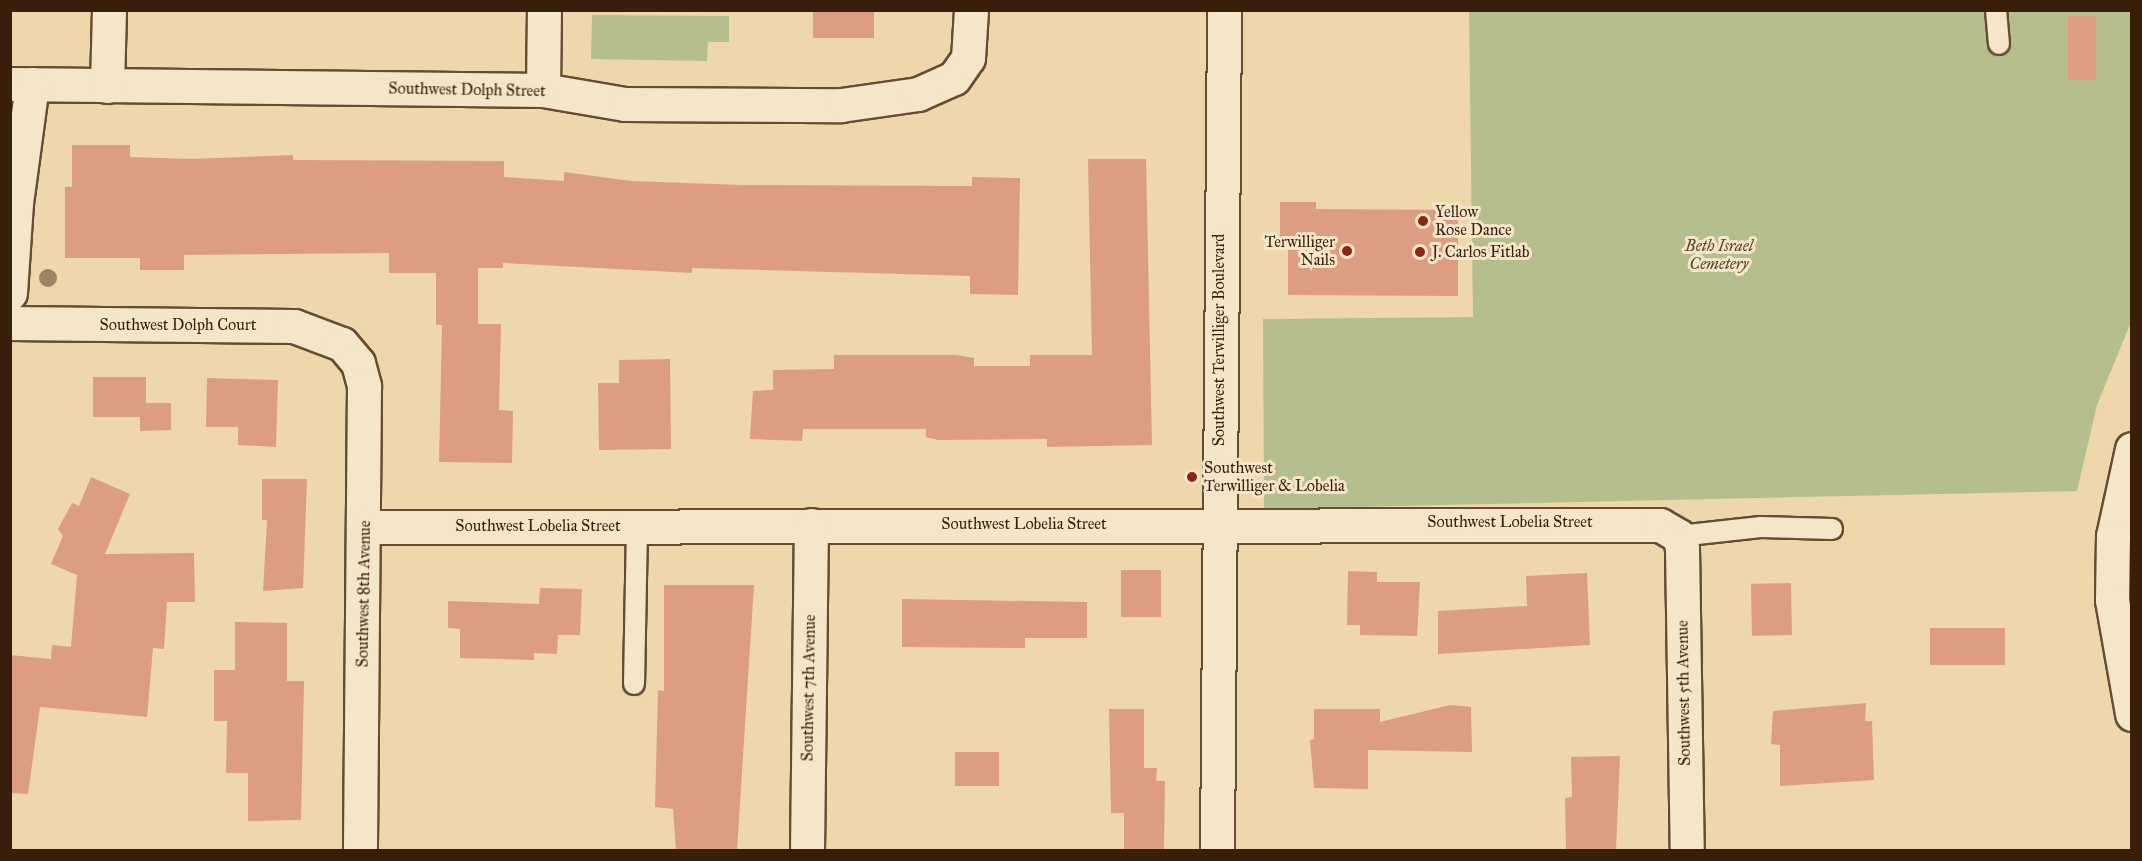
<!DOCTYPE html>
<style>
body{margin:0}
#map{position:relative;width:2142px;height:861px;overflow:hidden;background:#efd7ac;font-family:"IM FELL Great Primer",serif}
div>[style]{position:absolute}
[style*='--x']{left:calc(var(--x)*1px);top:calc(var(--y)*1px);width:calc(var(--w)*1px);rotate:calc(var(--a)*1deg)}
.green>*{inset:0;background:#b4bf8d}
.building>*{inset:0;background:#dd9d81;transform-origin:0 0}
.roads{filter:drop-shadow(2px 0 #664c32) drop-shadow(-2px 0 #664c32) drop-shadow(0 2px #664c32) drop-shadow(0 -2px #664c32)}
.service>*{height:20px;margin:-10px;padding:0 10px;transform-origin:10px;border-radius:10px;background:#f5e5c9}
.minor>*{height:33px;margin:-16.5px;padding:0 16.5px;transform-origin:16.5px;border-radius:16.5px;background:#f5e5c9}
.tertiary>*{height:33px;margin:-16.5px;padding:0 16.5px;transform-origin:16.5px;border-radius:16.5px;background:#f5e5c9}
.secondary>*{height:33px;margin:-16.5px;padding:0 16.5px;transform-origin:16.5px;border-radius:16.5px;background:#f5e5c9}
.trees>*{width:18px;height:18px;margin:-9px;border-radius:50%;background:#9c8764}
.dots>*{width:16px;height:16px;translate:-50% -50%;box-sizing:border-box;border:3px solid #f5e5c9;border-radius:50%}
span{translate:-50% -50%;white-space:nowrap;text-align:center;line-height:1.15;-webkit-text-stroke:6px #f5e5c9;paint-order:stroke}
.street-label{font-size:16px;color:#391e09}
.poi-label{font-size:16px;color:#391e09}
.left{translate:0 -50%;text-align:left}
.right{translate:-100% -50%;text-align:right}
.park-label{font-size:16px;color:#58462a;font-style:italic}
.frame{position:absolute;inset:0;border:12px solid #391e09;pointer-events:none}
</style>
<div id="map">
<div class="green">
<i style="clip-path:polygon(1469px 11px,2131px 11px,2131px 322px,2097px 405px,2077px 491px,1264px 509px,1263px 319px,1473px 317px)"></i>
<i style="clip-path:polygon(592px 15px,729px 16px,729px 42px,708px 42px,707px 61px,591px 59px)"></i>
</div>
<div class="building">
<i style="left:813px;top:10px;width:61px;height:28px"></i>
<i style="left:2068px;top:16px;width:28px;height:64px"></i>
<i style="clip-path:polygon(72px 145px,130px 145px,130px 157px,191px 159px,293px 155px,293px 160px,504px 161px,504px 177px,564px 181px,564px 172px,631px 181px,742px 185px,972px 186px,972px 177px,1020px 178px,1018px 295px,970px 294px,970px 276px,692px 268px,692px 273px,503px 263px,503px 268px,478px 268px,478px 324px,501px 324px,499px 410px,513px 411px,512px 463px,439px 462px,442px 325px,436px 325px,436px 273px,389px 273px,389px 253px,184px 255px,184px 270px,140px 270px,140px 258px,65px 258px,65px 187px,72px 187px)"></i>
<i style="clip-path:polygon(1088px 159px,1146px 159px,1152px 445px,1047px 447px,1047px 439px,938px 440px,926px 437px,926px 429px,803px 429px,802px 441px,750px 439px,753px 391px,773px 390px,773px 370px,834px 369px,834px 355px,956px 355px,974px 358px,974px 366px,1030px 366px,1030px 355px,1092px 355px)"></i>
<i style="clip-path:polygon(1280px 202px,1316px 202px,1316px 209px,1458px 210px,1458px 296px,1288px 295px,1288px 237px,1280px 237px)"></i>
<i style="clip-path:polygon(670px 359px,671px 449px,599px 450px,598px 383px,619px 383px,619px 360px)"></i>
<i style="clip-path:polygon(93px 377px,146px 377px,146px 403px,171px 403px,171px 430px,140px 431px,140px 417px,93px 417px)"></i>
<i style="clip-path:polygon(207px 378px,278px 380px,276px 447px,238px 445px,238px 427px,206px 427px)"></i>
<i style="clip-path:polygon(91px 477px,130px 494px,105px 554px,194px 553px,195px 602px,167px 602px,164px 649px,153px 648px,147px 717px,40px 707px,28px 794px,10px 793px,10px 655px,51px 659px,52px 645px,71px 647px,77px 575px,51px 564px,63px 536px,58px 529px,72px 503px,79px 506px)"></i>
<i style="clip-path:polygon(262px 479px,307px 479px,303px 588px,263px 591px,267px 520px,262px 520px)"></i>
<i style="left:1121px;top:570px;width:40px;height:47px"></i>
<i style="clip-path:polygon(1348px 571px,1377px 572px,1377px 582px,1420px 582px,1417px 636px,1360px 635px,1360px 625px,1347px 625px)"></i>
<i style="clip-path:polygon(1587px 573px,1590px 645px,1438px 654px,1438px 611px,1527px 606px,1526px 576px)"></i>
<i style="left:1791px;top:583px;width:52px;height:40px;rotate:89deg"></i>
<i style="clip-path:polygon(664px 585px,754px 585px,737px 850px,676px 850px,673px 809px,655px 807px,658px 690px,664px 691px)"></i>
<i style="clip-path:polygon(540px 588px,582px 589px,580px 635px,558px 635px,557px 654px,534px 653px,534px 660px,460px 658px,460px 629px,448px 628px,448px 601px,539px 604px)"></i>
<i style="clip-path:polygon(902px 599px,1087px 602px,1087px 638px,1025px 638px,1025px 648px,902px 647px)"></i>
<i style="clip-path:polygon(235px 622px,287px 623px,287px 681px,304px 681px,301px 820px,248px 821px,248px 773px,226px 773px,227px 721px,214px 721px,214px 670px,235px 670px)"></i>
<i style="left:1930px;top:628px;width:75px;height:37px"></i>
<i style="clip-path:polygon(1866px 703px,1865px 721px,1872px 721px,1874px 780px,1780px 786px,1780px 745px,1771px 744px,1773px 711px)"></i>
<i style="clip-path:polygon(1450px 705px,1471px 707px,1472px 752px,1368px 750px,1368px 789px,1314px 788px,1310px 740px,1314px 739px,1314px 709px,1380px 709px,1380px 722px)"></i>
<i style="clip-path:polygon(1109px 709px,1144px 709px,1144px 768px,1157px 768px,1156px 781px,1165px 781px,1164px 850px,1124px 850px,1124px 813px,1111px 813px)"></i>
<i style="left:955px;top:752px;width:44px;height:34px"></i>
<i style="clip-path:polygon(1620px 756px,1616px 850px,1566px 850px,1565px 798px,1572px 797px,1571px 757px)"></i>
</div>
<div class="roads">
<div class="service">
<i style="--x:1996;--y:10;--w:34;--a:85"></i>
<i style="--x:1679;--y:536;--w:82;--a:-6.3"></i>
<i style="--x:1761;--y:527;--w:71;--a:1.6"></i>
<i style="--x:634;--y:684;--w:159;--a:-88.9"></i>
</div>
<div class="minor">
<i style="--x:10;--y:84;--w:533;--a:0.64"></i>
<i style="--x:543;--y:90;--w:83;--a:9.7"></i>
<i style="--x:625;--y:104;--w:216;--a:0.3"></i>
<i style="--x:841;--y:105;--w:78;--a:-8.1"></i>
<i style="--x:918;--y:94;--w:39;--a:-24"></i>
<i style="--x:954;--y:78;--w:24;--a:-55"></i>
<i style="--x:968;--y:58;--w:48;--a:-86.4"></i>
<i style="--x:107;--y:86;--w:76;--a:-88.5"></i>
<i style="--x:543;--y:90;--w:80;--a:-89.3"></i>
<i style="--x:10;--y:293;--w:90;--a:-86.2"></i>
<i style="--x:16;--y:203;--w:120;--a:-82.3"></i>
<i style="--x:10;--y:323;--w:284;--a:0.6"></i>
<i style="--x:294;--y:326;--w:51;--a:20.6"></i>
<i style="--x:342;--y:344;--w:25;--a:50"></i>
<i style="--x:358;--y:363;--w:24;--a:75"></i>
<i style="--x:364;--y:386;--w:464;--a:90.5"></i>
<i style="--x:365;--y:527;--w:1295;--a:-0.09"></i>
<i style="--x:1660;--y:525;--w:22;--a:30"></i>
<i style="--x:1679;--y:536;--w:12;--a:76"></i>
<i style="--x:1682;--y:548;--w:302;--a:89.1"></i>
<i style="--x:807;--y:850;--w:325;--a:-89.3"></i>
</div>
<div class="tertiary">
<i style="--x:2132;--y:449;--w:89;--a:102.3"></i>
<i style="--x:2113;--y:536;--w:64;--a:90.9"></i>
<i style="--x:2112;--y:600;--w:116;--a:80"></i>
</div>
<div class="secondary">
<i style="--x:1217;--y:850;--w:840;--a:-89.52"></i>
</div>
</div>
<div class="trees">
<i style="left:48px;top:278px"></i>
</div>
<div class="dots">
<i style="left:1423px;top:221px;background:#8f2418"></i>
<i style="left:1347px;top:251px;background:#8f2418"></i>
<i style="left:1420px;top:252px;background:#8f2418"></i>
<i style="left:1192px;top:477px;background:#8f2418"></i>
</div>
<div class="street-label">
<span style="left:467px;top:90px;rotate:1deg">Southwest Dolph Street</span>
<span style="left:178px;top:325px">Southwest Dolph Court</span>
<span style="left:1219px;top:340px;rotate:-90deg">Southwest Terwilliger Boulevard</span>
<span style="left:1510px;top:522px">Southwest Lobelia Street</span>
<span style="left:1024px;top:524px">Southwest Lobelia Street</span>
<span style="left:538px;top:526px">Southwest Lobelia Street</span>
<span style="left:364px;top:594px;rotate:-89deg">Southwest 8th Avenue</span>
<span style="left:809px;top:688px;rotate:-89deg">Southwest 7th Avenue</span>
<span style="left:1684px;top:693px;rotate:-91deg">Southwest 5th Avenue</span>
</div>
<div class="poi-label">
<span class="left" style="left:1435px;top:221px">Yellow<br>Rose Dance</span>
<span class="right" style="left:1335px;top:251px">Terwilliger<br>Nails</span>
<span class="left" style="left:1432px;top:252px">J. Carlos Fitlab</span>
<span class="left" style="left:1204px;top:477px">Southwest<br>Terwilliger &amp; Lobelia</span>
</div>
<div class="park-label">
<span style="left:1719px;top:255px">Beth Israel<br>Cemetery</span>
</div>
<div class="frame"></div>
</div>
